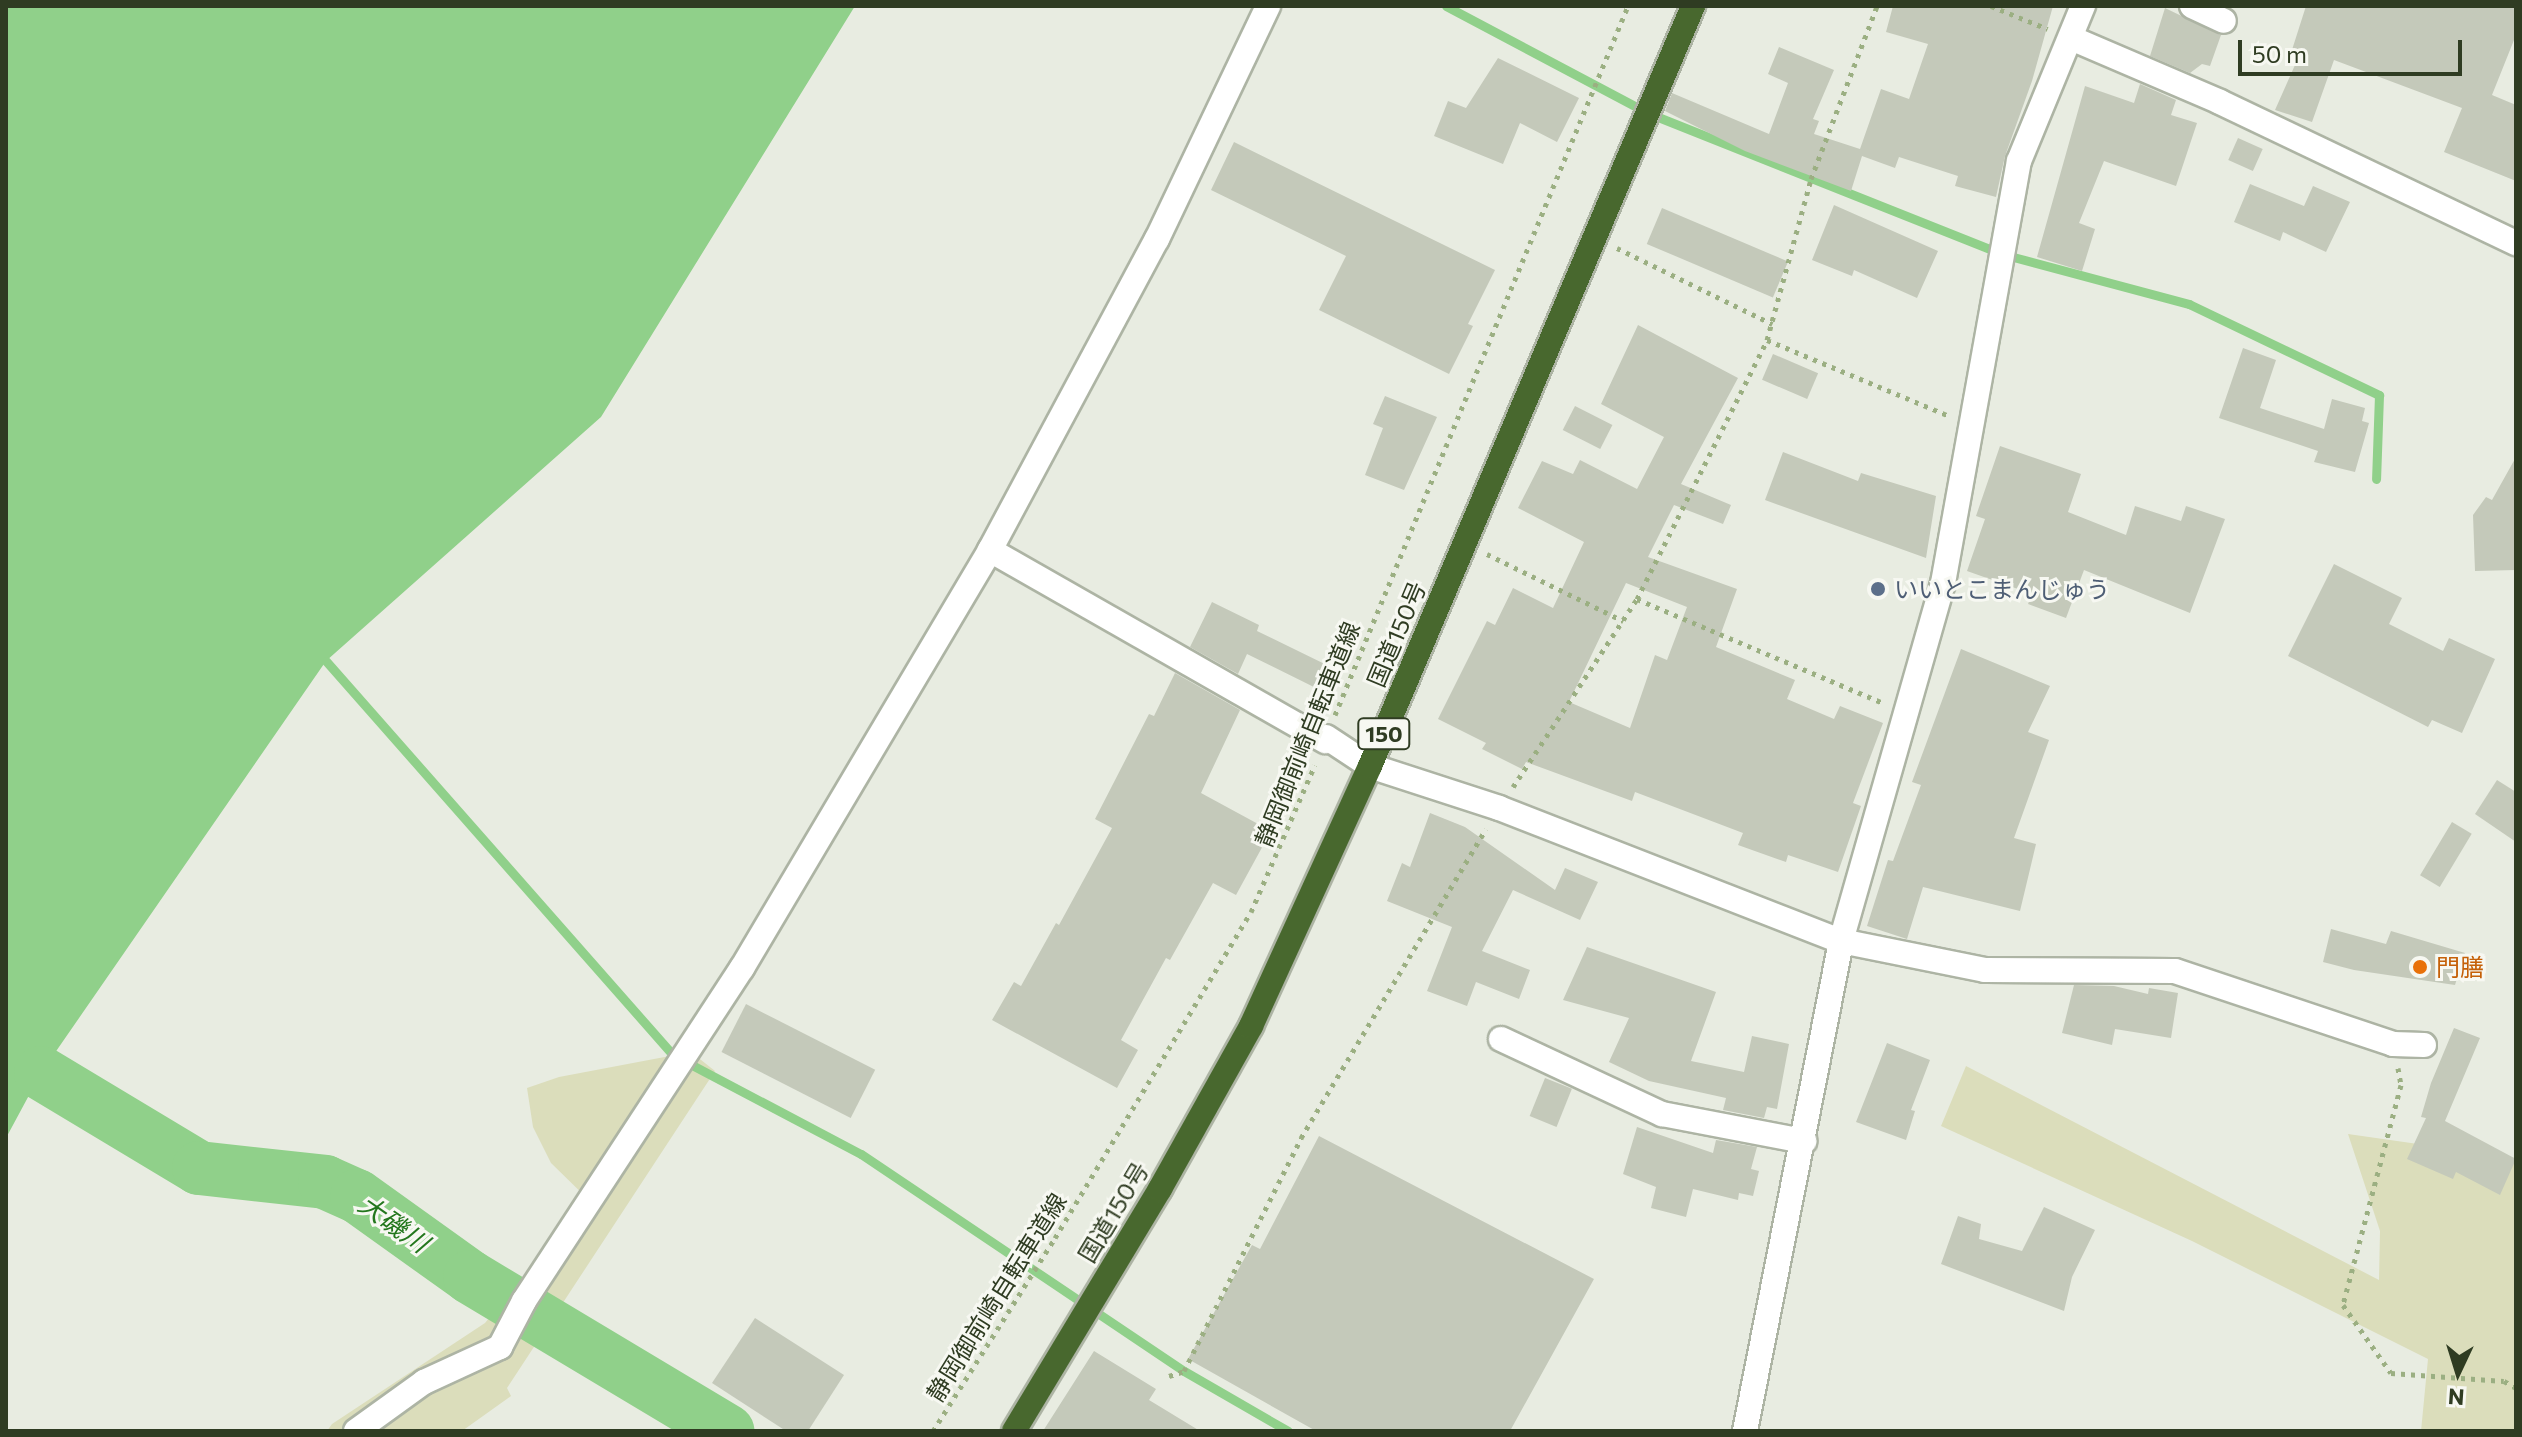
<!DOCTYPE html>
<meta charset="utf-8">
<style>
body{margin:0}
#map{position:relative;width:2522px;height:1437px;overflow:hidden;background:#e8ece1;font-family:Commissioner,"Noto Sans JP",sans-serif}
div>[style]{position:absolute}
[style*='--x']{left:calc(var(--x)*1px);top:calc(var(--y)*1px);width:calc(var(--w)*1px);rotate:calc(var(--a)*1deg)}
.green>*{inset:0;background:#dbddbb}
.water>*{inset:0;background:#90d08a}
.stream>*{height:9px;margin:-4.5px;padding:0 4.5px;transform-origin:4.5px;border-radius:4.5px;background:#90d08a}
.river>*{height:54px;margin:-27px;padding:0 27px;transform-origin:27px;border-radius:27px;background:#90d08a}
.building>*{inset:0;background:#c4c9ba;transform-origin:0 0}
.path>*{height:5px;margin-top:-2.5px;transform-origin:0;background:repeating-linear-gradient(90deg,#9baf82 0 4px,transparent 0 10px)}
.roads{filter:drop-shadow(2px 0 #adb4a4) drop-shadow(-2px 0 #adb4a4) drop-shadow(0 2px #adb4a4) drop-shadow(0 -2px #adb4a4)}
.minor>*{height:24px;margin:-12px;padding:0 12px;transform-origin:12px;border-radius:12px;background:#fff}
.highway>*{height:24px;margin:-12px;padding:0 12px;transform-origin:12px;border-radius:12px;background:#48682e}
.dots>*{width:22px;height:22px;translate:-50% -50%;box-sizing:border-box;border:4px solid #f7f8f2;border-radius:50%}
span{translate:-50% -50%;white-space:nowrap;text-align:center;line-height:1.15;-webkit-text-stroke:6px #f7f8f2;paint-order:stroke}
.shield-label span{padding:2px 6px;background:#f7f8f2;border:2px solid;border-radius:6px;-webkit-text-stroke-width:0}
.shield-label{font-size:22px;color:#2f3c22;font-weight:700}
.service-label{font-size:24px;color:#4e5e75}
.left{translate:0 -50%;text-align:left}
.street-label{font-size:24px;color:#2f3c22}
.food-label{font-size:24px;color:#c56008}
.water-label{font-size:26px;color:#23771d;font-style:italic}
.frame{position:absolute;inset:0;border:8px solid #2f3c22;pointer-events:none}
.north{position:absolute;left:2418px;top:1333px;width:80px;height:80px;-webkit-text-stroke:6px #f7f8f2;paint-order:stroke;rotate:184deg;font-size:22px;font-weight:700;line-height:32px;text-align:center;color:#2f3c22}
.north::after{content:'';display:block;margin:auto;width:28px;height:36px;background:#2f3c22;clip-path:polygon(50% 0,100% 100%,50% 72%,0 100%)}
.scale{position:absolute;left:2238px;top:40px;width:224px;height:36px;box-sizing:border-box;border:4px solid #2f3c22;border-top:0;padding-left:10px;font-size:24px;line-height:28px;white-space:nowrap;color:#2f3c22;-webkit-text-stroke:6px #f7f8f2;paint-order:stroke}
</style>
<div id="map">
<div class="green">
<i style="clip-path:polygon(691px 1052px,715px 1071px,507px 1388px,511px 1396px,462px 1431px,327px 1431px,332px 1424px,485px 1323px,547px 1248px,595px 1206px,551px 1163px,533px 1127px,527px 1088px,559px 1077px)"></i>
<i style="clip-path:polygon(1966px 1066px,2379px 1280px,2380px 1231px,2348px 1134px,2516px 1158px,2516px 1431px,2421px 1431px,2428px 1359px,2192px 1241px,1941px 1126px)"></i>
</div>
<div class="water">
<i style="clip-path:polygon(6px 6px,855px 6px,601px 417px,326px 661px,41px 1073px,6px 1138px)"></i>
</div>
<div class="stream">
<i style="--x:1446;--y:6;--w:229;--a:27.9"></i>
<i style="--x:1648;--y:113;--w:381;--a:21.7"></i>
<i style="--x:2002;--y:254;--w:194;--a:15"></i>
<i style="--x:2189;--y:304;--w:211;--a:25.6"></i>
<i style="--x:2379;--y:395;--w:84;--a:92"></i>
<i style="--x:326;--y:661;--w:525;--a:48.63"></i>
<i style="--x:673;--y:1055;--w:212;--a:27.8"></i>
<i style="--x:861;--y:1154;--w:389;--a:33.9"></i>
<i style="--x:1184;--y:1371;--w:120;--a:30"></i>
</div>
<div class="river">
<i style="--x:41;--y:1073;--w:184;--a:31"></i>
<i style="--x:199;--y:1168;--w:127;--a:6.3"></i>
<i style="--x:325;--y:1182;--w:35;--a:24"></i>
<i style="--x:357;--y:1196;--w:139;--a:35.6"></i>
<i style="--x:470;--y:1277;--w:300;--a:30.9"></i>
</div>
<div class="building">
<i style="clip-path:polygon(1893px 6px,2053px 6px,2032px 81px,2005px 156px,1996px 197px,1955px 186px,1958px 176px,1899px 157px,1895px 168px,1862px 156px,1851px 191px,1745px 151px,1665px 111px,1672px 93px,1769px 134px,1788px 83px,1768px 74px,1779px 47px,1834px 70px,1813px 119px,1819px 121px,1814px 134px,1860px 149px,1881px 89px,1909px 99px,1928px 44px,1886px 32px)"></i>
<i style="clip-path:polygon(2306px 6px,2516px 6px,2516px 35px,2492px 95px,2516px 105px,2516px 181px,2444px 152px,2462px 108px,2334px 60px,2312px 122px,2275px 110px,2299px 56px,2291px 53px)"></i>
<i style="clip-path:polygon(2165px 8px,2221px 35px,2210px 66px,2202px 64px,2190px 73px,2150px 56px)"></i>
<i style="clip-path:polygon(1498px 58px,1579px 98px,1557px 142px,1520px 123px,1503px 164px,1434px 136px,1448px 101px,1466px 108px)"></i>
<i style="clip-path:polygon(2140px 84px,2176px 100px,2171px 115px,2197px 123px,2176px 186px,2104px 161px,2079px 223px,2095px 229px,2082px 271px,2037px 257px,2085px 86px,2134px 103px)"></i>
<i style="left:2238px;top:138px;width:27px;height:24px;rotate:24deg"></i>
<i style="clip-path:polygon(1234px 142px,1495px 270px,1468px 324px,1473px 326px,1449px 374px,1319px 310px,1346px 256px,1211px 190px)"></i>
<i style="clip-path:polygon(2250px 184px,2304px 206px,2313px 186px,2350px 202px,2326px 252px,2283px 232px,2280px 241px,2234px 222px)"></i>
<i style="clip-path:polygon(1834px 205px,1938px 251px,1917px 298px,1854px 270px,1852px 276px,1812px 260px)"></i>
<i style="left:1662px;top:208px;width:137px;height:39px;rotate:23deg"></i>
<i style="clip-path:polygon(evenodd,1638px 325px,1738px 378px,1681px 484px,1731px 505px,1723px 524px,1674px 505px,1648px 557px,1737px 589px,1716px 647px,1795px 680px,1787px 699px,1834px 719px,1840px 706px,1883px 723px,1853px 803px,1861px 806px,1838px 872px,1788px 855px,1786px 862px,1738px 845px,1743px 833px,1635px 792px,1632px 801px,1526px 762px,1522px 769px,1482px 749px,1486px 743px,1438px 719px,1487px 621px,1495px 625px,1513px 588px,1553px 608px,1584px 542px,1518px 508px,1542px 461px,1573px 474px,1580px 460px,1637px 489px,1664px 437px,1601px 404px,1638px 325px,1626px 583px,1687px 607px,1667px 660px,1655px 655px,1630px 728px,1569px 702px,1626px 583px)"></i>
<i style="clip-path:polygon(2243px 348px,2276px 360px,2260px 408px,2324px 429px,2332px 399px,2365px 408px,2362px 421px,2369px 423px,2355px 472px,2314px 462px,2318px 451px,2219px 418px)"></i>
<i style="left:1773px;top:354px;width:49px;height:28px;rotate:23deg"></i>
<i style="clip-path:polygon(1385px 396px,1437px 417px,1404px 490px,1365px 475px,1383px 428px,1373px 424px)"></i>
<i style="left:1575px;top:406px;width:42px;height:27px;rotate:27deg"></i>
<i style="clip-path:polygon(2000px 446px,2081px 474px,2068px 512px,2126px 535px,2135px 506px,2181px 521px,2186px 506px,2225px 519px,2190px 613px,2084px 570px,2066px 618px,2028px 604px,2032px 594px,1967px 571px,1985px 519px,1976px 516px)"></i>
<i style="clip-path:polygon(1783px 452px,1858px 481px,1861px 473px,1936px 496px,1926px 558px,1765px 500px)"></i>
<i style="clip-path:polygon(2516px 457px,2516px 570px,2475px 571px,2473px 515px,2486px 497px,2492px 500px)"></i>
<i style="clip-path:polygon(2334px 564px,2402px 598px,2389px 624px,2443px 651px,2449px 638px,2495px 659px,2462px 733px,2432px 720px,2428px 727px,2288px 656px)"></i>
<i style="clip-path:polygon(1212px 602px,1259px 625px,1257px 631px,1339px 671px,1328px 694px,1247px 654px,1238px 674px,1190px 647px)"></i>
<i style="clip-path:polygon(1961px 649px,2050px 686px,2028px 732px,2049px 740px,2014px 838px,2036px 844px,2020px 911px,1923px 887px,1907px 939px,1867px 926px,1888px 860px,1893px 861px,1921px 785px,1912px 782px)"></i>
<i style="clip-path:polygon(1175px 673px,1240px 710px,1201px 793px,1271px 831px,1236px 895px,1213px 883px,1170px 960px,1166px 958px,1121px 1040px,1138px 1050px,1117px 1088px,992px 1020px,1014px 982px,1021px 986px,1056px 923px,1059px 925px,1112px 828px,1095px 819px,1149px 714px,1154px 716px)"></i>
<i style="clip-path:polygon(2497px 780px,2516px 792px,2516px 842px,2475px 814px)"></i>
<i style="clip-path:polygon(1430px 813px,1465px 827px,1555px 890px,1565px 868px,1598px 882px,1580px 920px,1513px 890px,1482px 951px,1530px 970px,1519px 999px,1476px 982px,1467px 1006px,1427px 991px,1452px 927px,1387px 901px,1402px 863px,1410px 867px)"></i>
<i style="left:2452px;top:822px;width:23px;height:62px;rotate:31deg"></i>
<i style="clip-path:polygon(2331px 929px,2386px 944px,2391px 931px,2465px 953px,2455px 985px,2354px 970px,2323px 962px)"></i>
<i style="clip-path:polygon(1587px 947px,1716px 992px,1691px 1061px,1744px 1072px,1752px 1036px,1789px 1044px,1777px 1109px,1767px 1107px,1764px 1118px,1723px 1110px,1726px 1098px,1649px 1081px,1609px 1062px,1629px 1018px,1563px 1000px)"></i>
<i style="clip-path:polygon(2074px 985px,2114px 986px,2148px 994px,2149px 988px,2178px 993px,2171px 1038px,2115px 1029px,2112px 1045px,2062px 1033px)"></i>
<i style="left:746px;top:1004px;width:145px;height:54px;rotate:27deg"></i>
<i style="clip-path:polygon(2454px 1028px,2480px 1038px,2445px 1121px,2516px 1159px,2500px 1195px,2456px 1172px,2453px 1179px,2407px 1159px,2426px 1118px,2421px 1117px,2431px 1083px)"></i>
<i style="clip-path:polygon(1887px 1043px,1930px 1060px,1911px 1110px,1915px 1111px,1906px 1140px,1856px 1122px)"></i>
<i style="left:1545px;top:1078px;width:29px;height:41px;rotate:22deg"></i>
<i style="clip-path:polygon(1637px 1127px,1713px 1153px,1716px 1140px,1757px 1147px,1751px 1169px,1759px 1171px,1753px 1196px,1739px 1193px,1738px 1200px,1693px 1189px,1686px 1217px,1651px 1208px,1656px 1187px,1623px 1174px)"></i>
<i style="clip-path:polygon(1319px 1136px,1594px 1279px,1510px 1431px,1316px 1431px,1188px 1359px,1252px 1245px,1260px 1249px)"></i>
<i style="clip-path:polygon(2044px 1207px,2095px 1230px,2072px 1277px,2064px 1311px,1941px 1264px,1958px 1216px,1981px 1224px,1979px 1239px,2022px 1251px)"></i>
<i style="clip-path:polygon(755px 1318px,844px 1375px,808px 1431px,786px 1431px,712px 1383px)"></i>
<i style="clip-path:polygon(1094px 1351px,1156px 1389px,1149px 1400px,1200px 1431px,1043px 1431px)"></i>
</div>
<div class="path">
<i style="--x:1991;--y:6;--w:61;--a:22"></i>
<i style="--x:1617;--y:248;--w:173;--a:26.1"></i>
<i style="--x:1767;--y:340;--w:195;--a:22.6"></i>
<i style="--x:1487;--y:554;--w:152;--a:26.2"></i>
<i style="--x:1637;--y:599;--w:267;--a:22.9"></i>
<i style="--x:1335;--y:715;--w:767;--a:-67.55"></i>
<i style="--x:1513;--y:787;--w:225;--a:-56.6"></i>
<i style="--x:1637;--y:599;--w:290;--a:-63.3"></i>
<i style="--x:1767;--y:340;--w:167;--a:-74.7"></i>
<i style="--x:1811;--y:179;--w:185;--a:-69.1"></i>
<i style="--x:2398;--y:1068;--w:17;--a:80"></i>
<i style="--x:2401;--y:1085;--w:228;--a:104.8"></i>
<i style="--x:2343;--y:1305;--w:83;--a:54.8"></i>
<i style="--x:2391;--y:1373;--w:113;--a:4"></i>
<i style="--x:2504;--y:1381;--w:14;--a:30"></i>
<i style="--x:1169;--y:1376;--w:16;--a:-18"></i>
<i style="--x:1184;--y:1371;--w:261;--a:-63.3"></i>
<i style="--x:1301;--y:1138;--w:360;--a:-59.1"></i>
<i style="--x:933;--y:1431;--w:228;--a:-57.7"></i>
<i style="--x:1055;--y:1238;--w:380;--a:-59"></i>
<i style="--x:1251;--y:912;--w:160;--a:-66.5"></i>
</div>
<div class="roads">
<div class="minor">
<i style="--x:2192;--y:6;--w:35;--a:25"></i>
<i style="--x:2071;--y:38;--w:162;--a:23.2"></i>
<i style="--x:2220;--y:102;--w:328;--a:25.5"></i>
<i style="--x:990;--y:550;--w:353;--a:-61.8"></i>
<i style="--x:1157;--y:239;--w:258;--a:-64.5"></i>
<i style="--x:1326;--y:737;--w:53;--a:33.4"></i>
<i style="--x:1370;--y:766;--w:136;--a:18"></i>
<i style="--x:1499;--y:808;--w:367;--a:21.3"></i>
<i style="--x:1841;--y:941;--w:147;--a:11.4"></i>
<i style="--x:1985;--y:970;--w:190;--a:0.3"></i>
<i style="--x:2175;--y:971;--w:230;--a:18.5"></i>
<i style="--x:2393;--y:1044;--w:31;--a:2"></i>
<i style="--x:1501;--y:1039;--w:178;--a:25"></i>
<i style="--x:1662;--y:1114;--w:145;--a:10.8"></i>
<i style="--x:356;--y:1431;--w:84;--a:-35.8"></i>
<i style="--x:424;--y:1382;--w:84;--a:-24.7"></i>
<i style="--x:500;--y:1347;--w:52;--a:-62.4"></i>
<i style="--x:524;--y:1301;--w:398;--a:-56.8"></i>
<i style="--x:742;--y:968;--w:486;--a:-59.3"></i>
<i style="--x:990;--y:550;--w:386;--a:29.7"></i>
<i style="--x:1745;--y:1431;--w:499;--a:-78.9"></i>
<i style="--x:1841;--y:941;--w:372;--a:-74.1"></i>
<i style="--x:1943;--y:583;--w:429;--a:-79.8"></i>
<i style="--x:2019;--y:161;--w:168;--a:-67.6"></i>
</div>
<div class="highway">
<i style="--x:1014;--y:1431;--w:283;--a:-58.9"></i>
<i style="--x:1160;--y:1189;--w:187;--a:-60.8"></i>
<i style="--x:1251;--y:1026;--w:286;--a:-65.4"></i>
<i style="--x:1370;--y:766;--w:826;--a:-66.97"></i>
</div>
</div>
<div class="dots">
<i style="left:1878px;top:589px;background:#5c6f8a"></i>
<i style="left:2420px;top:967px;background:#e8710a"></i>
</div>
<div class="shield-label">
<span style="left:1384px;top:734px">150</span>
</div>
<div class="service-label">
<span class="left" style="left:1894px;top:589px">いいとこまんじゅう</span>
</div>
<div class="street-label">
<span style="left:1396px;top:634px;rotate:-67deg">国道150号</span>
<span style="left:1307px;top:734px;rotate:-68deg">静岡御前崎自転車道線</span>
<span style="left:1113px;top:1212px;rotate:-59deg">国道150号</span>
<span style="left:996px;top:1297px;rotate:-58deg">静岡御前崎自転車道線</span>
</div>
<div class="food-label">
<span class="left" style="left:2436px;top:967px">門膳</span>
</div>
<div class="water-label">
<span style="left:394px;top:1223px;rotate:35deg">大磯川</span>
</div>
<div class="frame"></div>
<div class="north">N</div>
<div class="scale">50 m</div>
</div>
